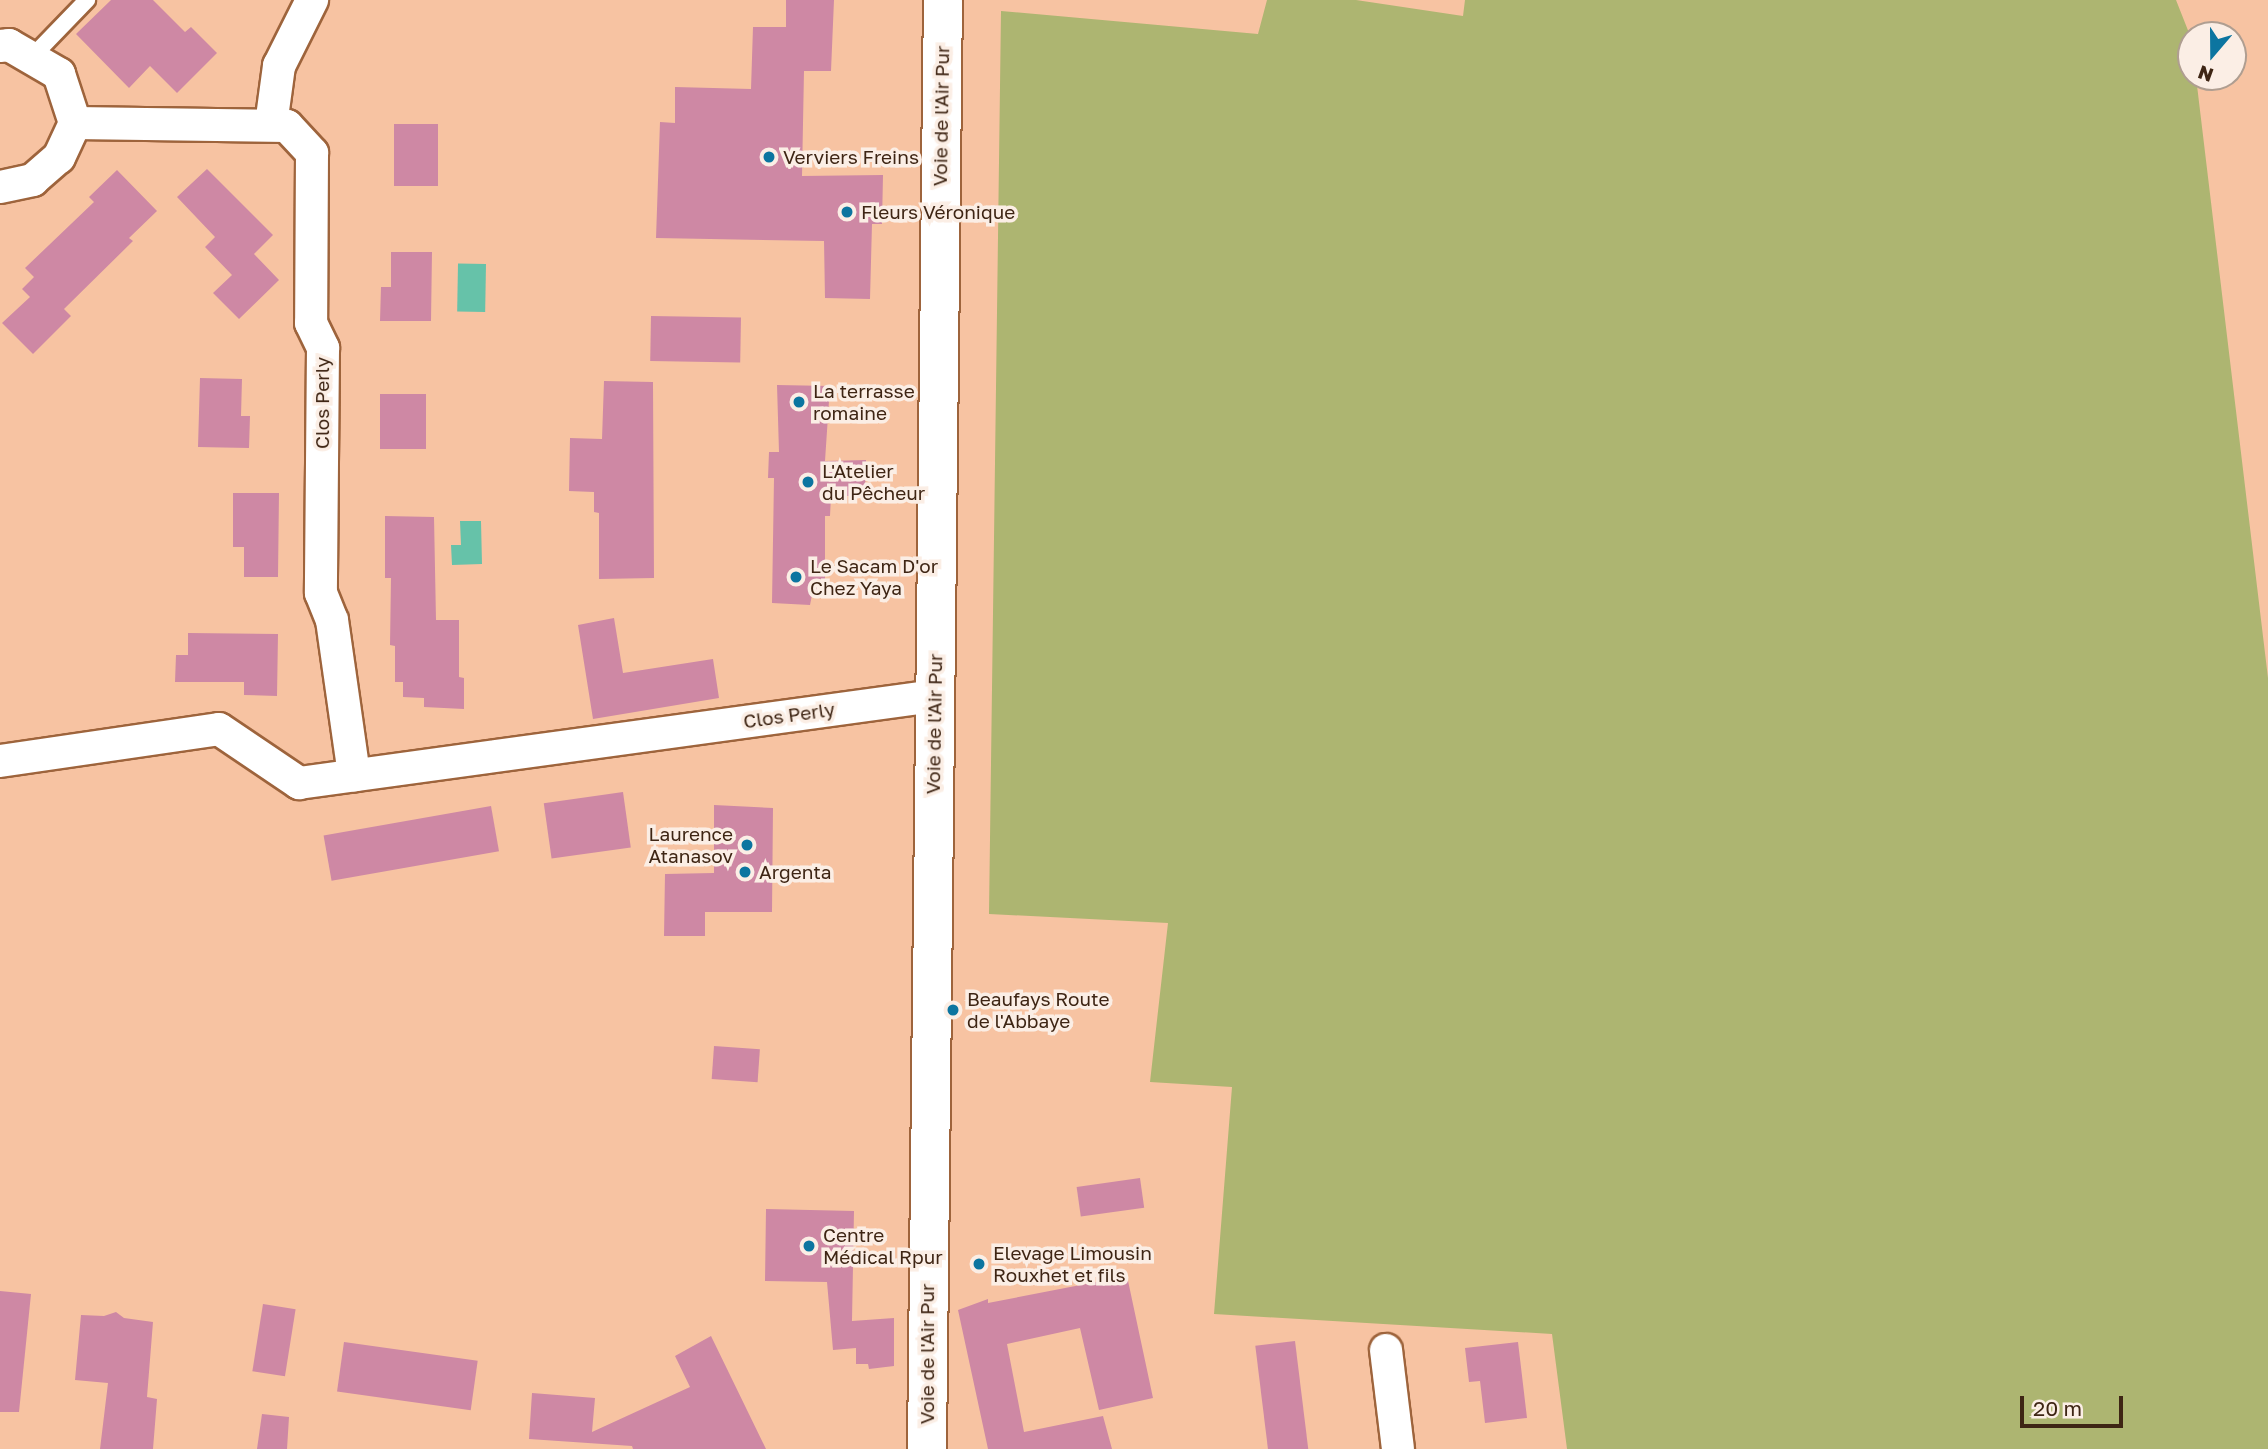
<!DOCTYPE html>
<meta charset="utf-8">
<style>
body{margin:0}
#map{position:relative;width:2268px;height:1449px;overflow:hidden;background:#f7c3a2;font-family:"Golos Text",sans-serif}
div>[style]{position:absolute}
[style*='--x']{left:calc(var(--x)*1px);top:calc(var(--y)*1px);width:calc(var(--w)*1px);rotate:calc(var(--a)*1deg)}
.green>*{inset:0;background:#adb571}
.water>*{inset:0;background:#66c2a9;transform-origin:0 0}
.building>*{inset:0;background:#ce88a4;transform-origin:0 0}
.roads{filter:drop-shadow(2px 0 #9e643c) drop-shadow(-2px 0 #9e643c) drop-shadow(0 2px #9e643c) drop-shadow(0 -2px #9e643c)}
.service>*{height:16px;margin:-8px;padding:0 8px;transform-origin:8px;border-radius:8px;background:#fff}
.minor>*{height:32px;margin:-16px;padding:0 16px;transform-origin:16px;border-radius:16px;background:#fff}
.primary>*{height:38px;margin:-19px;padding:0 19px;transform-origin:19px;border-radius:19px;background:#fff}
.dots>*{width:19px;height:19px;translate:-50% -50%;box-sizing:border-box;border:4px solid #fbeee5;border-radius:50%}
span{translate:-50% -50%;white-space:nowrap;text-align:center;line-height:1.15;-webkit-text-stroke:7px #fbeee5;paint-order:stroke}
.street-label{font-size:19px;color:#3e2514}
.poi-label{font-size:19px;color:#3e2514}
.left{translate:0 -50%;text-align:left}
.right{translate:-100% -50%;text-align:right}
.north{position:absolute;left:2177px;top:21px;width:70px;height:70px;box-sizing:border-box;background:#fbeee5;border:2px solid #af9e91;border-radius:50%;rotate:200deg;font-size:19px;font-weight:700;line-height:28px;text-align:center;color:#3e2514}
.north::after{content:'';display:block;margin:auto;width:24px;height:32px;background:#0c75a0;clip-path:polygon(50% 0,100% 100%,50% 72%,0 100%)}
.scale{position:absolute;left:2020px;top:1396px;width:103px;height:32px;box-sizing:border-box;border:4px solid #3e2514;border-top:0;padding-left:9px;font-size:21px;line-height:24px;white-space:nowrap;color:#3e2514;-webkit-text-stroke:5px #fbeee5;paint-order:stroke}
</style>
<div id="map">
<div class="green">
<i style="clip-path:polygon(1267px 0,1356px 0,1463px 16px,1465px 0,2176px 0,2191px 38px,2191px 77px,2196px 77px,2268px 678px,2268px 1449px,1567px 1449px,1552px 1334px,1214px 1314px,1232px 1087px,1150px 1082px,1168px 923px,989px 914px,1001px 11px,1258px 34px)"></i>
</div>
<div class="water">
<i style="left:486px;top:264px;width:48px;height:28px;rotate:91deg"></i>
<i style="clip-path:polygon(460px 521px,481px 521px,482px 564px,452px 565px,451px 545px,461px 545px)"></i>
</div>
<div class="building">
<i style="clip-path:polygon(111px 0,153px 0,185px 32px,191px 27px,217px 53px,177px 93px,150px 66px,129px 88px,76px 34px)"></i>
<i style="clip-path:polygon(786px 0,834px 0,831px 71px,804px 71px,802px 176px,883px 175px,882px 224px,872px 224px,870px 299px,825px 298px,824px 241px,656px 238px,660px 122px,675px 123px,675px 87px,751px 89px,753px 27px,786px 27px)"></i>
<i style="left:394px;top:124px;width:44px;height:62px"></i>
<i style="clip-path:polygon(207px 169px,273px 235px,254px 254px,279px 280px,239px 319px,213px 293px,232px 275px,205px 247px,215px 237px,177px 197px)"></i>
<i style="clip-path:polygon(117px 170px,157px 211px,129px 238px,133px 241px,64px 309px,71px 316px,33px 354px,2px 323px,30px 297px,22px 289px,34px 277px,25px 268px,94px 202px,89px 197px)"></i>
<i style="clip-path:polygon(391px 252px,432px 252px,431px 321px,380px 321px,381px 287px,391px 287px)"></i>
<i style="left:651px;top:316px;width:90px;height:45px;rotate:1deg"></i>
<i style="clip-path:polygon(200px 378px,242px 379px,241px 416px,250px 416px,249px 448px,198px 447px)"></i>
<i style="clip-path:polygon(604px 381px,653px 382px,654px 578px,599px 579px,599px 513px,594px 512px,594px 492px,569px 491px,570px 438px,602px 439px)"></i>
<i style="clip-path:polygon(777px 385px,830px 386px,825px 461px,866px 460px,865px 496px,831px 496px,830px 516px,825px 516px,825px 594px,812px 595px,810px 605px,772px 603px,774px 478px,768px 478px,769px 452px,779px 452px)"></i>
<i style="left:380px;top:394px;width:46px;height:55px"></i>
<i style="clip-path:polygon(233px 493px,279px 493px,278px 577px,244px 577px,244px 547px,233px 547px)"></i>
<i style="clip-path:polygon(385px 516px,434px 517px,436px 620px,459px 620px,459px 677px,464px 678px,464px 709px,424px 707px,424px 698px,403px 697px,403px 682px,395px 682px,395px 646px,390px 645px,391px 578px,385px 578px)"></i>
<i style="clip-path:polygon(614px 618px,623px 673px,713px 659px,719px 698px,593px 719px,578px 625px)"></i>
<i style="clip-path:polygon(188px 633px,278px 634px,277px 696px,244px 695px,244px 682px,175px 682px,176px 655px,188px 655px)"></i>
<i style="left:623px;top:792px;width:56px;height:80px;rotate:82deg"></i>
<i style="clip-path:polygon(714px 805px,773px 808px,772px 912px,705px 912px,705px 936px,664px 936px,665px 874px,714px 873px)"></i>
<i style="left:491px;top:806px;width:46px;height:170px;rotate:80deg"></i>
<i style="left:714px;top:1046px;width:46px;height:33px;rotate:4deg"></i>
<i style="left:1140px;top:1178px;width:30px;height:64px;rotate:82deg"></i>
<i style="clip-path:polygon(766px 1209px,854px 1211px,852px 1321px,894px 1318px,894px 1366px,869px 1369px,868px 1364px,856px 1364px,856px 1348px,833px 1350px,827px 1282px,765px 1281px)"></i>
<i style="clip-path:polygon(1127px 1276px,1153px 1398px,1099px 1410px,1080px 1328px,1007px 1344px,1024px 1432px,1103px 1416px,1112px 1449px,988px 1449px,958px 1310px,988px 1299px,988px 1303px)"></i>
<i style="clip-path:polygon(0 1291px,31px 1294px,19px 1412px,0 1412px)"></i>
<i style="left:263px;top:1304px;width:33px;height:68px;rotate:9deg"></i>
<i style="clip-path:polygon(116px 1312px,124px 1318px,153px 1322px,147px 1397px,157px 1399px,153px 1449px,100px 1449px,108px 1383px,75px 1380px,81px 1315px,104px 1316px)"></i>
<i style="clip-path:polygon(711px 1336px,766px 1449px,633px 1449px,632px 1446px,529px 1439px,532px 1393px,595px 1398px,592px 1432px,690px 1387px,675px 1356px)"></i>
<i style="left:1295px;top:1341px;width:109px;height:40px;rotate:83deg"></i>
<i style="left:344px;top:1342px;width:135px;height:50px;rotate:8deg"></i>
<i style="clip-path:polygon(1518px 1342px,1527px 1418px,1485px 1423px,1480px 1381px,1469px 1382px,1465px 1348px)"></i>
<i style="clip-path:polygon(262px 1414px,289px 1417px,287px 1449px,257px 1449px)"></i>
</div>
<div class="roads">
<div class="service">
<i style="--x:31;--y:58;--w:81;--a:-46"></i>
</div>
<div class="minor">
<i style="--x:0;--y:46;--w:9;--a:-6"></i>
<i style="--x:9;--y:45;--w:58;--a:30.1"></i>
<i style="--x:59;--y:74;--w:52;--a:71.9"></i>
<i style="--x:75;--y:123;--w:38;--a:115"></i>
<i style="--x:59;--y:157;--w:35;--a:139"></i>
<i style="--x:33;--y:180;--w:34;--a:168"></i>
<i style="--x:75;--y:123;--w:212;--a:0.8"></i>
<i style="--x:287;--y:126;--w:37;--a:47"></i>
<i style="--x:312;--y:153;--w:170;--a:90.3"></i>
<i style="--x:311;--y:323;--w:28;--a:64"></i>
<i style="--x:323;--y:348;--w:245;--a:90.5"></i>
<i style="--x:321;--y:593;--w:29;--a:68"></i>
<i style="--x:332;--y:620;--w:157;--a:81.9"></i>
<i style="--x:271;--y:125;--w:60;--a:-82.3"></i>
<i style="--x:279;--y:66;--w:74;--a:-63.4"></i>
<i style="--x:0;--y:761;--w:221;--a:-8.3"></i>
<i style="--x:219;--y:729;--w:97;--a:34"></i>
<i style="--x:299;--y:783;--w:641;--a:-7.8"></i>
<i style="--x:1386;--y:1350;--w:100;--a:83.1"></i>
</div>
<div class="primary">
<i style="--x:927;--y:1449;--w:1449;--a:-89.37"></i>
</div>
</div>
<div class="dots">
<i style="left:769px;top:157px;background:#0c75a0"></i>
<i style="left:847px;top:212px;background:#0c75a0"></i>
<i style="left:799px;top:402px;background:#0c75a0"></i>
<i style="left:808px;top:482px;background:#0c75a0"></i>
<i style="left:796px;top:577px;background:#0c75a0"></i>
<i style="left:747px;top:845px;background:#0c75a0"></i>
<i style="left:745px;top:872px;background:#0c75a0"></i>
<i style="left:953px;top:1010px;background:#0c75a0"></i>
<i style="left:809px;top:1246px;background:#0c75a0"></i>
<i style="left:979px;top:1264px;background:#0c75a0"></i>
</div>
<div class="street-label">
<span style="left:941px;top:116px;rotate:-89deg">Voie de l'Air Pur</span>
<span style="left:322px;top:403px;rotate:-90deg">Clos Perly</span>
<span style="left:789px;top:715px;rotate:-8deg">Clos Perly</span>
<span style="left:934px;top:724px;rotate:-89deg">Voie de l'Air Pur</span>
<span style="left:927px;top:1354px;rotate:-90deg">Voie de l'Air Pur</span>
</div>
<div class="poi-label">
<span class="left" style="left:783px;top:157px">Verviers Freins</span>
<span class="left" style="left:861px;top:212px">Fleurs Véronique</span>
<span class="left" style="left:813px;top:402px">La terrasse<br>romaine</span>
<span class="left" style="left:822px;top:482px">L'Atelier<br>du Pêcheur</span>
<span class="left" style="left:810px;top:577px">Le Sacam D'or<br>Chez Yaya</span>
<span class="right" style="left:733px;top:845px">Laurence<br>Atanasov</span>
<span class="left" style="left:759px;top:872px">Argenta</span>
<span class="left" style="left:967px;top:1010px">Beaufays Route<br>de l'Abbaye</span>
<span class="left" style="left:823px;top:1246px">Centre<br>Médical Rpur</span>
<span class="left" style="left:993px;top:1264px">Elevage Limousin<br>Rouxhet et fils</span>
</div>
<div class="north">N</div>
<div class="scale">20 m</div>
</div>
